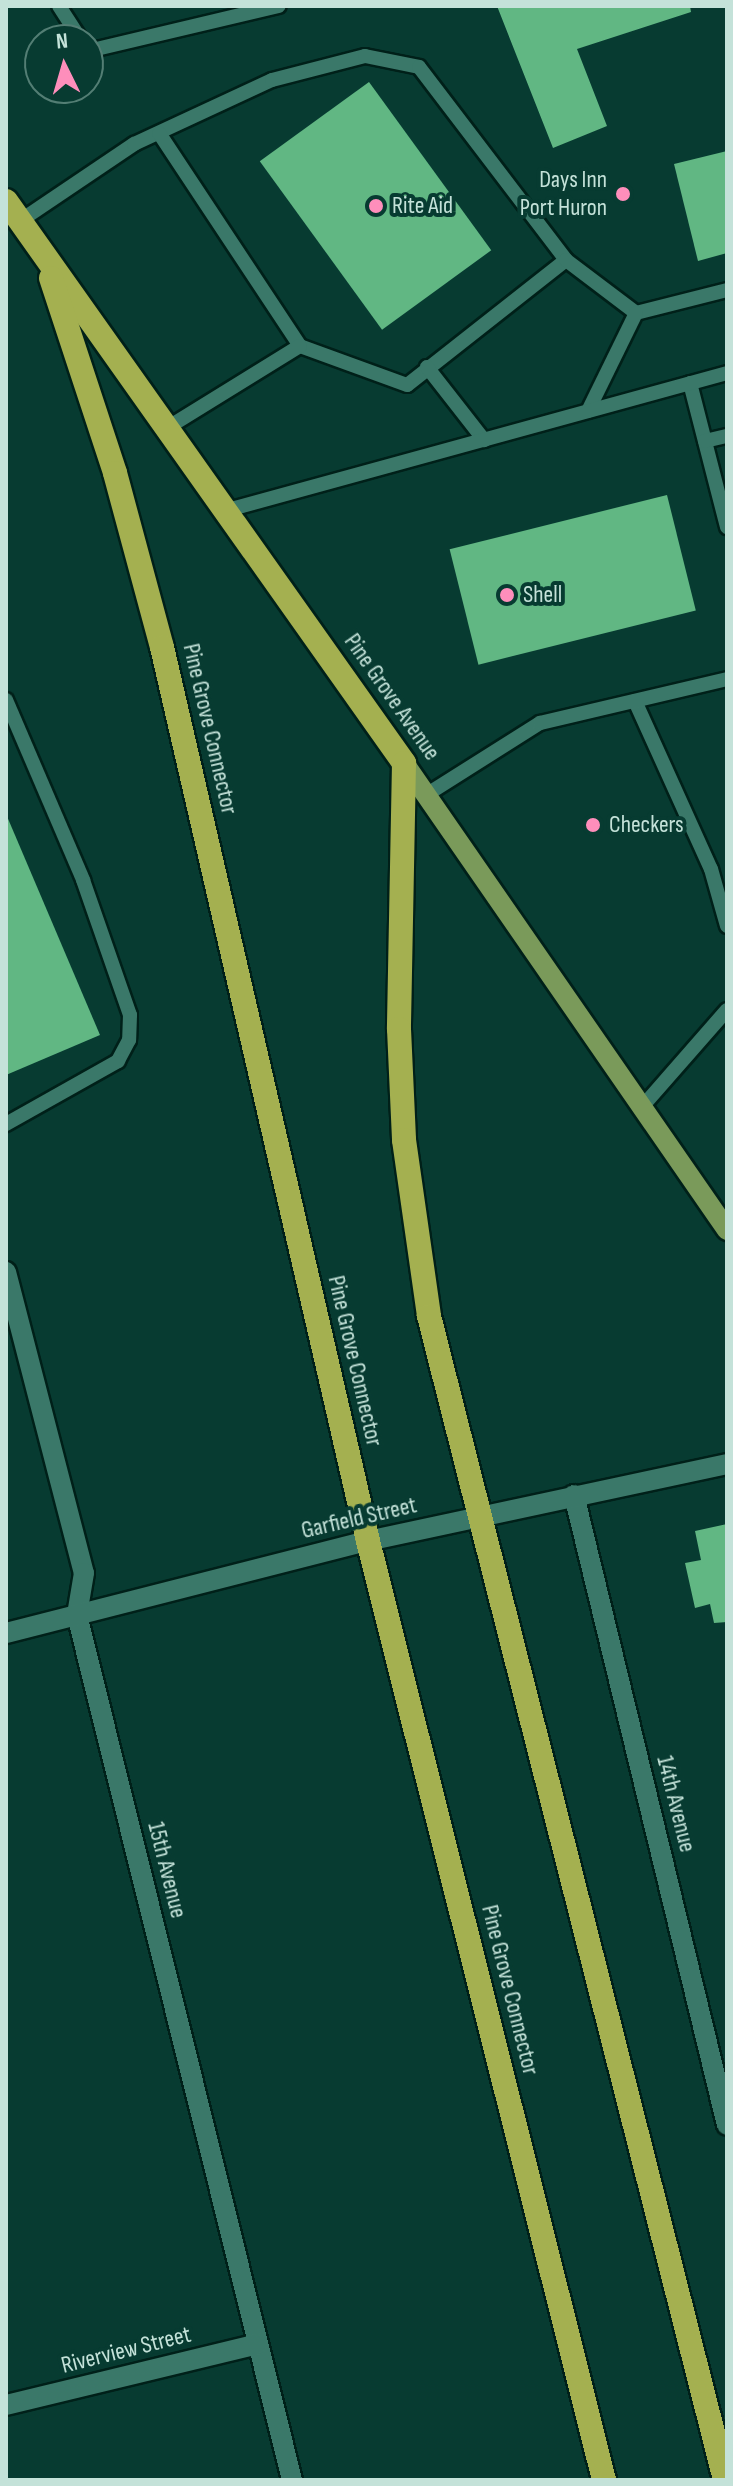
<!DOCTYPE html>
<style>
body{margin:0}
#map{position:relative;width:733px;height:2486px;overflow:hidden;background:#073b31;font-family:"Sofia Sans Condensed",sans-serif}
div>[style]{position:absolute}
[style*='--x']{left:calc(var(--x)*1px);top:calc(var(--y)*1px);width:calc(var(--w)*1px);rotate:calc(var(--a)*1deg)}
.building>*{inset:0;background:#61b783;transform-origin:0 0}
.roads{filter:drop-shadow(2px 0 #002019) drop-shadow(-2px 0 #002019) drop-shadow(0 2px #002019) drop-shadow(0 -2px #002019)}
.lane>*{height:14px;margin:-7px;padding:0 7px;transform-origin:7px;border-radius:7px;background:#3a7869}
.street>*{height:20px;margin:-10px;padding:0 10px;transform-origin:10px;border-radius:10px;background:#3a7869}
.secondary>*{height:20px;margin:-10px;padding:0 10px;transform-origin:10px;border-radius:10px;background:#3a7869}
.primary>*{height:20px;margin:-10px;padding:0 10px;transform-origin:10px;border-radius:10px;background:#7a9a5a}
.highway>*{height:24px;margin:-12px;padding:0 12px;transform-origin:12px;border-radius:12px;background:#a4b050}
.dots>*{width:22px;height:22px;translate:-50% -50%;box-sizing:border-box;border:4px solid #073b31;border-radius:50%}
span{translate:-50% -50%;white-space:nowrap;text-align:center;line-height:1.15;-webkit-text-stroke:8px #073b31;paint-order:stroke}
.poi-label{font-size:24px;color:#c4e2d9}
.right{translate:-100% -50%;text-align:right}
.left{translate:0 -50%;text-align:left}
.street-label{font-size:24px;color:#c4e2d9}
.frame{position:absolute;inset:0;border:8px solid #c4e2d9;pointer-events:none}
.north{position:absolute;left:24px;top:24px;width:80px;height:80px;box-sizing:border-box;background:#073b31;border:2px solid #537e74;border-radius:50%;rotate:355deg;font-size:22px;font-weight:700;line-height:32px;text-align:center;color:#c4e2d9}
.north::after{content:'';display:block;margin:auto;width:28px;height:36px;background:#fe8ebb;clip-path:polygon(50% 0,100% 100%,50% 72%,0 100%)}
</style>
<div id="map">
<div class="building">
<i style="clip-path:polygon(497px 6px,690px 6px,691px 12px,577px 49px,607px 126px,553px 148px)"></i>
<i style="left:369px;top:82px;width:208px;height:135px;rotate:54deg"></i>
<i style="clip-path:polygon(727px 151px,727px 253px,698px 261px,674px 164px)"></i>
<i style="left:667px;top:495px;width:119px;height:224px;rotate:76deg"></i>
<i style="clip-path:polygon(6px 814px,100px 1035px,6px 1075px)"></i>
<i style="clip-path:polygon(727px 1524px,727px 1622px,714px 1623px,710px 1604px,695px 1608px,685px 1563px,701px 1560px,695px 1531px)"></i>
</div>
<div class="roads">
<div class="lane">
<i style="--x:59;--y:6;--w:40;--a:57.1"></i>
<i style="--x:88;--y:51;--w:196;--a:-13.3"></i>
<i style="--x:20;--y:221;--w:138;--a:-34"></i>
<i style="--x:134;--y:144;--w:152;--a:-24.9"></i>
<i style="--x:272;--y:80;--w:96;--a:-14.5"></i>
<i style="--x:365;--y:56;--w:55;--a:11.5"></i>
<i style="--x:419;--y:67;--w:243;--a:52.7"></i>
<i style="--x:566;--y:260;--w:202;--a:141.8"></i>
<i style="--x:407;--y:385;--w:114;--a:-160"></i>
<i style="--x:300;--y:346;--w:255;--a:-123.5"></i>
<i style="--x:566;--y:260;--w:88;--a:37.1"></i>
<i style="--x:636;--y:313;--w:94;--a:-14.2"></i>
<i style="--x:427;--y:367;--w:93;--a:52"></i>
<i style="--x:690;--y:383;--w:149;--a:75.6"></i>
<i style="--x:588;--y:411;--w:109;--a:-63.9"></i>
<i style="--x:167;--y:428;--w:156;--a:-31.7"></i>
<i style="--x:705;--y:441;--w:23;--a:-13"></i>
<i style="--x:224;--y:511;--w:522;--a:-15.34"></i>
<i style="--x:6;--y:700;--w:196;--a:66.8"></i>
<i style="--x:83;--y:880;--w:143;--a:70.8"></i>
<i style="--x:130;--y:1015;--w:25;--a:92"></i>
<i style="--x:129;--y:1040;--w:24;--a:118"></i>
<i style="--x:118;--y:1061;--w:129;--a:150.6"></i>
<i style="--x:635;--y:701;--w:184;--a:65.7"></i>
<i style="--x:711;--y:869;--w:59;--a:74.3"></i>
<i style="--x:426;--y:795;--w:135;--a:-32.3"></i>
<i style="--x:540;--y:723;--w:192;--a:-13.2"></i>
<i style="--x:642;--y:1107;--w:129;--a:-48.8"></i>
</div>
<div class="street">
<i style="--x:6;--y:1272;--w:311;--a:75.5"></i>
<i style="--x:84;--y:1573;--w:43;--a:99.5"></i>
<i style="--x:77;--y:1615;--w:891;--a:76.04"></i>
<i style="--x:574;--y:1495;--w:648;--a:76.35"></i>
<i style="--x:6;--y:1633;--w:374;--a:-14.3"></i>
<i style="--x:6;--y:2405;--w:259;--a:-13.6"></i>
</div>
<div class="secondary">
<i style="--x:368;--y:1541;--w:367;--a:-12.1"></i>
</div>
<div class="primary">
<i style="--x:404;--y:763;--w:568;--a:55.33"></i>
</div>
<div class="highway">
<i style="--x:6;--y:201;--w:689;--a:54.69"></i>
<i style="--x:404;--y:763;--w:266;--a:91.1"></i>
<i style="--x:399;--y:1029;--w:111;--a:87.4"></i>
<i style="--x:404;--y:1140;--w:178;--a:81.9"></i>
<i style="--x:429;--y:1316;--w:1201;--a:75.73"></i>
<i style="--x:51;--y:278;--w:205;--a:71.8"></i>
<i style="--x:115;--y:473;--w:180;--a:74.9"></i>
<i style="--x:162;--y:647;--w:917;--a:77.02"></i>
<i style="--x:368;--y:1541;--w:968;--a:75.89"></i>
</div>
</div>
<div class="dots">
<i style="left:623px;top:194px;background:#fe8ebb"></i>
<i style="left:376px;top:206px;background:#fe8ebb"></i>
<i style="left:507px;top:595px;background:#fe8ebb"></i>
<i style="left:593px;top:825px;background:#fe8ebb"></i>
</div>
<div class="poi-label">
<span class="right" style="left:607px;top:194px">Days Inn<br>Port Huron</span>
<span class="left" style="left:392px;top:206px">Rite Aid</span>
<span class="left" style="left:523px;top:595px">Shell</span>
<span class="left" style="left:609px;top:825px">Checkers</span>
</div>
<div class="street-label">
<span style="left:392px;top:697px;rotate:55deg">Pine Grove Avenue</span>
<span style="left:210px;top:729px;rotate:77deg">Pine Grove Connector</span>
<span style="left:355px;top:1361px;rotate:77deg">Pine Grove Connector</span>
<span style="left:359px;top:1518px;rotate:-13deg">Garfield Street</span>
<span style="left:676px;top:1804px;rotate:76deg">14th Avenue</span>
<span style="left:167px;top:1870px;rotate:76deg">15th Avenue</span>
<span style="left:510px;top:1990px;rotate:76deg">Pine Grove Connector</span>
<span style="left:126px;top:2350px;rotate:-14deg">Riverview Street</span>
</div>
<div class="frame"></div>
<div class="north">N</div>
</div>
